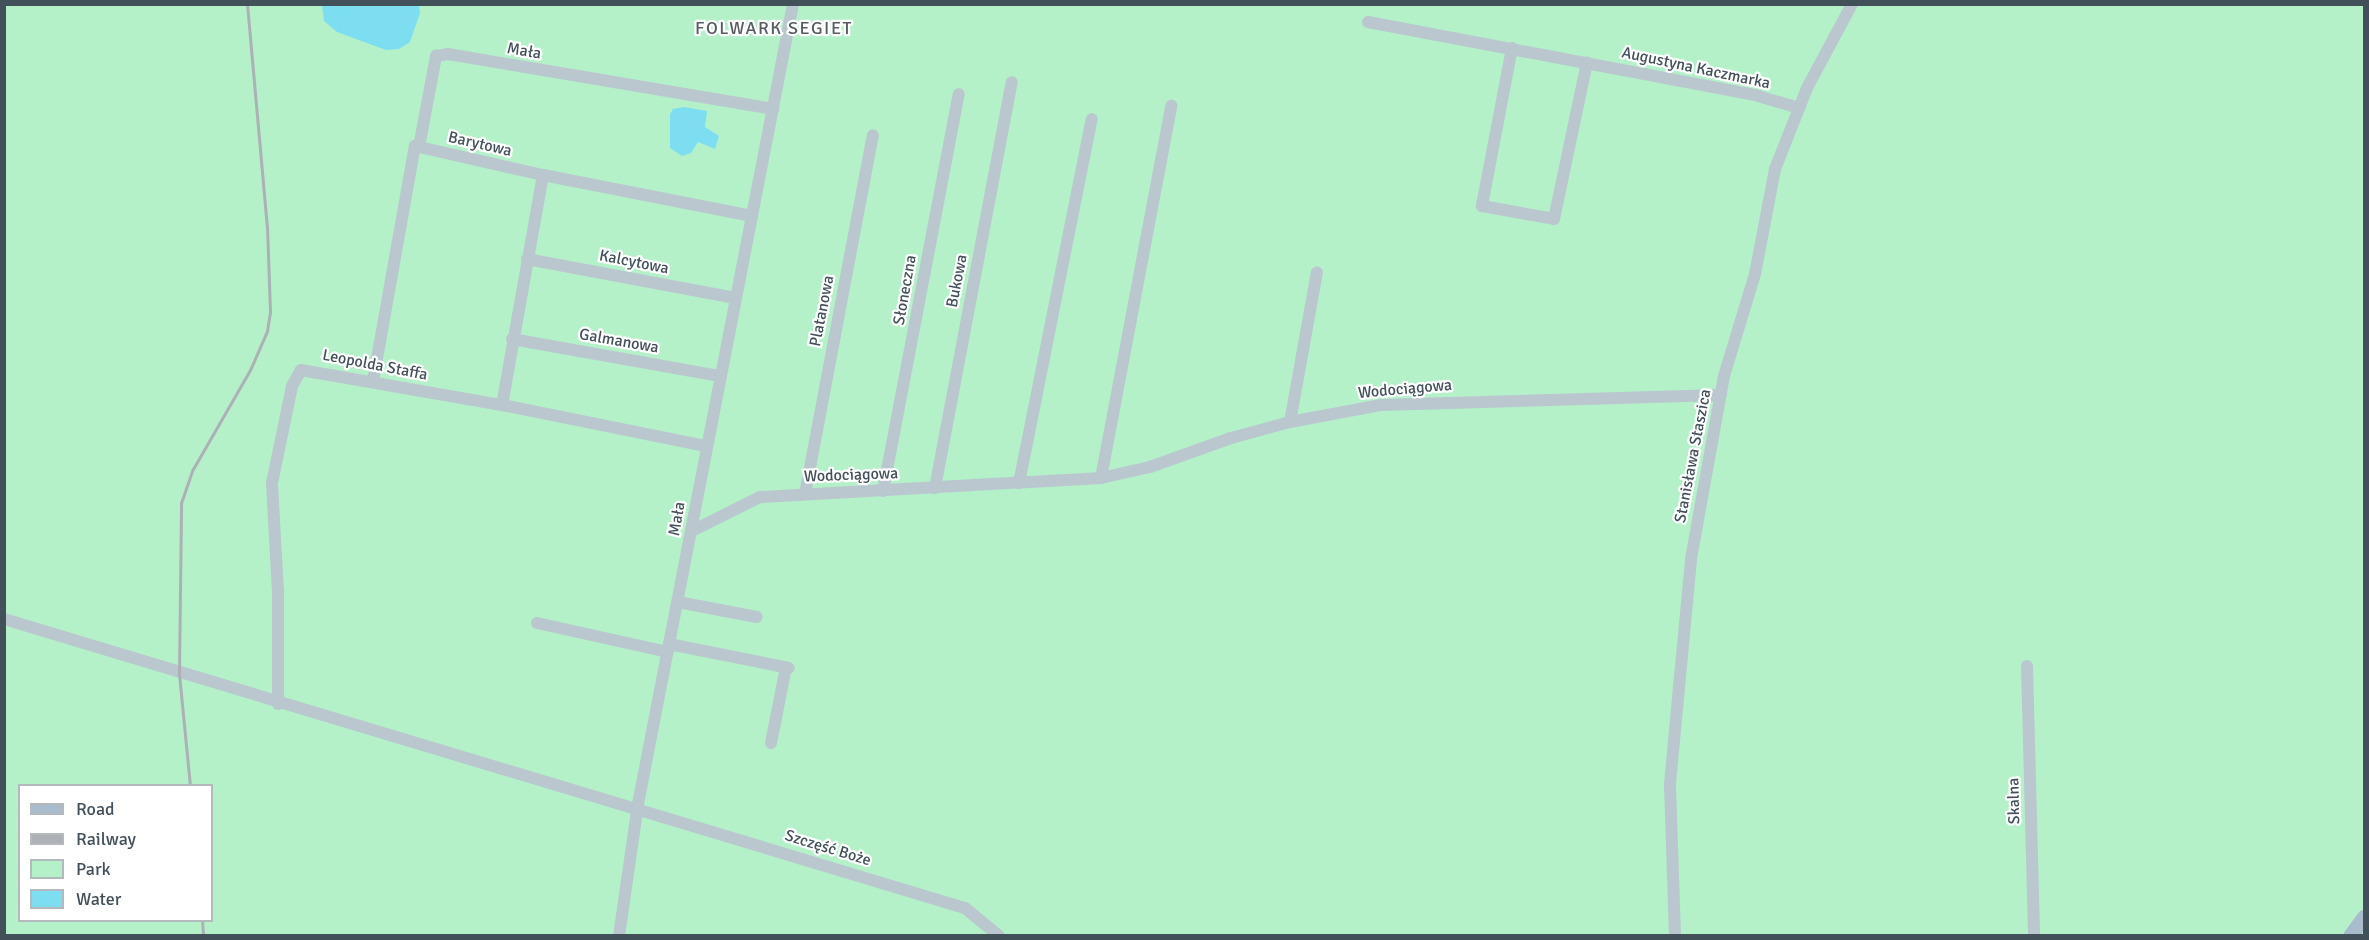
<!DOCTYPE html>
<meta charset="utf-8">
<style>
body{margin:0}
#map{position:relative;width:2369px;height:940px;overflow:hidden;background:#eeebeb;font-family:Signika,sans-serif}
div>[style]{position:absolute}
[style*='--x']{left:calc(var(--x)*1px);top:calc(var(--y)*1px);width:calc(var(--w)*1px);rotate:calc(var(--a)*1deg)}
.green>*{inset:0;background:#b4f1c9}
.water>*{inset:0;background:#7ddef2}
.minor>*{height:12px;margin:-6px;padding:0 6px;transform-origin:6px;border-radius:6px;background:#bac7cf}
.major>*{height:15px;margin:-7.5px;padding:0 7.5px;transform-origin:7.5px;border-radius:7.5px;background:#a8bccd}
.rail>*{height:3px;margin:-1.5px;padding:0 1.5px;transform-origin:1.5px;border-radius:1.5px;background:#adb1b6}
span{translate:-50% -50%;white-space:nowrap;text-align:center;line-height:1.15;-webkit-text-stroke:4.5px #fff;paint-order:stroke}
.street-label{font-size:16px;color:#42505a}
.neighbourhood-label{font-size:18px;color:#575c61;letter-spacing:1.5px}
.frame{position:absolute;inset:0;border:6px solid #42505a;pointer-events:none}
.legend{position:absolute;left:18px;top:784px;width:195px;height:138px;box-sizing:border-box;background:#fff;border:2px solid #b3b9bd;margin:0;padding:8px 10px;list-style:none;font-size:18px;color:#42505a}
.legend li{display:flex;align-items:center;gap:12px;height:30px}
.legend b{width:30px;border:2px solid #b3b9bd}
</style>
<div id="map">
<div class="green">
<i style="clip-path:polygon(evenodd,5px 5px,2364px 5px,2364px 935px,5px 936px,5px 5px,20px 786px,212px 786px,212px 920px,20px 920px,20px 786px)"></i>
</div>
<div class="water">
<i style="clip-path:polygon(322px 5px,419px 5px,420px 13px,410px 42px,399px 49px,386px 50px,337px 32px,324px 21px)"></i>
<i style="clip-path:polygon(684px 107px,707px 111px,705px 127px,719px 136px,715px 149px,698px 142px,691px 153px,682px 156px,670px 148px,670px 114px,673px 109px)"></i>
</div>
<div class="minor">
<i style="--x:1368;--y:22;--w:397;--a:10.7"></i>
<i style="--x:1758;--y:96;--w:43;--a:16.3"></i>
<i style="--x:1512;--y:48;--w:161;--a:100.8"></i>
<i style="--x:1482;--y:206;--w:73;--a:10.2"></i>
<i style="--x:1554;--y:219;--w:160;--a:-78.1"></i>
<i style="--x:419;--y:147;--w:93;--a:-79.4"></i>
<i style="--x:436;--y:56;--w:12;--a:-9"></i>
<i style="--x:448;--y:54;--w:330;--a:9.6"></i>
<i style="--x:543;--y:175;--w:213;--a:11.1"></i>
<i style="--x:527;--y:259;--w:212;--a:10.6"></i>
<i style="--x:512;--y:339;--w:210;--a:10.1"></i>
<i style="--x:373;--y:381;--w:239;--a:-79.9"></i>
<i style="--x:415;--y:146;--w:131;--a:12.8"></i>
<i style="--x:543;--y:175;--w:234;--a:100.1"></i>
<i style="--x:1290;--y:422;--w:152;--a:-79.8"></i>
<i style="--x:1101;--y:478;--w:379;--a:-79.3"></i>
<i style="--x:1019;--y:483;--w:371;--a:-78.7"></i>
<i style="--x:935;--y:488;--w:413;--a:-79.3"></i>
<i style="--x:883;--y:491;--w:404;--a:-79.2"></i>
<i style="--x:805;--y:494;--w:365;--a:-79.3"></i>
<i style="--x:692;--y:531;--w:76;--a:-26.6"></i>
<i style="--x:760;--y:497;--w:342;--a:-3.2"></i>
<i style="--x:1101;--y:478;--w:50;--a:-12.7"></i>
<i style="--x:1150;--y:467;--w:86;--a:-19.7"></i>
<i style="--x:1231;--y:438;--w:61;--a:-15.2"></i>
<i style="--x:1290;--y:422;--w:93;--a:-10.6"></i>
<i style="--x:1381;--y:405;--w:340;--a:-1.7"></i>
<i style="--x:678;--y:602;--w:80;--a:10.8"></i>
<i style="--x:4;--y:619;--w:1004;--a:16.74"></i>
<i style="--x:965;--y:908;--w:44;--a:39.5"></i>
<i style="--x:537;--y:623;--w:134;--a:12.5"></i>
<i style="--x:669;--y:644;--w:122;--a:11.3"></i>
<i style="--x:2027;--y:666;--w:270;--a:88.5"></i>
<i style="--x:278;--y:704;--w:112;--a:-90"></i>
<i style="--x:278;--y:592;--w:109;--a:-93.2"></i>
<i style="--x:272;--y:483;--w:99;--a:-78.3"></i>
<i style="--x:292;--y:386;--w:18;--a:-61"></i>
<i style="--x:301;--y:370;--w:204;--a:9.9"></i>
<i style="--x:502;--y:405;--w:207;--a:11.4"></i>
<i style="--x:771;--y:743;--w:77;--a:-78.8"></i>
<i style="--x:619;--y:936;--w:133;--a:-81.8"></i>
<i style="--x:638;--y:804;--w:815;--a:-79.03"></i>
<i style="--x:1675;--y:936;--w:152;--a:-91.9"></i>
<i style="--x:1670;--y:784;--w:97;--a:-84.7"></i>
<i style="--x:1679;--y:687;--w:129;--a:-84.6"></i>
<i style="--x:1691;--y:559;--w:186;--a:-79.8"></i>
<i style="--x:1724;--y:376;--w:107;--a:-73.1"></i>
<i style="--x:1755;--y:274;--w:107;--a:-79.2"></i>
<i style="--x:1775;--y:169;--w:87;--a:-68.4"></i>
<i style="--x:1807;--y:88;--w:95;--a:-61.8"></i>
</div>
<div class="major">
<i style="--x:2350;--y:936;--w:24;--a:-54"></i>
</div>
<div class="rail">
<i style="--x:190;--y:786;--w:114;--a:-95.6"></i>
<i style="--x:179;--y:673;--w:170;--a:-89.3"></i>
<i style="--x:181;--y:503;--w:36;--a:-71"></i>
<i style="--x:193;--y:469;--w:114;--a:-60.1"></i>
<i style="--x:250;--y:370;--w:43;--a:-66.4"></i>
<i style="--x:267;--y:331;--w:19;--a:-81"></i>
<i style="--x:270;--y:312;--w:84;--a:-92"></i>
<i style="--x:267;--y:228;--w:225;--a:-95.1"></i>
<i style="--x:202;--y:920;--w:16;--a:86"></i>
</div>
<div class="street-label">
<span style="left:524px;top:51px;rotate:10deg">Mała</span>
<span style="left:1696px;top:68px;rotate:12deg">Augustyna Kaczmarka</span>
<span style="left:480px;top:144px;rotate:13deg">Barytowa</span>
<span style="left:634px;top:262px;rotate:11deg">Kalcytowa</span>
<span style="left:957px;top:281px;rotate:-79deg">Bukowa</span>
<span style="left:905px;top:290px;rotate:-80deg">Słoneczna</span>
<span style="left:822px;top:311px;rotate:-79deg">Platanowa</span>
<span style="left:619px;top:341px;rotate:10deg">Galmanowa</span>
<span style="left:375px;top:365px;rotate:11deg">Leopolda Staffa</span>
<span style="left:1405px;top:389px;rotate:-5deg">Wodociągowa</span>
<span style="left:1693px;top:456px;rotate:-79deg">Stanisława Staszica</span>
<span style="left:851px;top:475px;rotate:-2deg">Wodociągowa</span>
<span style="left:677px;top:519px;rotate:-80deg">Mała</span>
<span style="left:2014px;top:801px;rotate:-91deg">Skalna</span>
<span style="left:828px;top:848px;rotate:17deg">Szczęść Boże</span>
</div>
<div class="neighbourhood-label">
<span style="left:774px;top:28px">FOLWARK SEGIET</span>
</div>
<div class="frame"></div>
<ul class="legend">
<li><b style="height:8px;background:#a8bccd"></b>Road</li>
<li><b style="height:8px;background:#adb1b6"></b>Railway</li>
<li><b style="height:16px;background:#b4f1c9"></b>Park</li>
<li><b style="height:16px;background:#7ddef2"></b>Water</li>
</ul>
</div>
